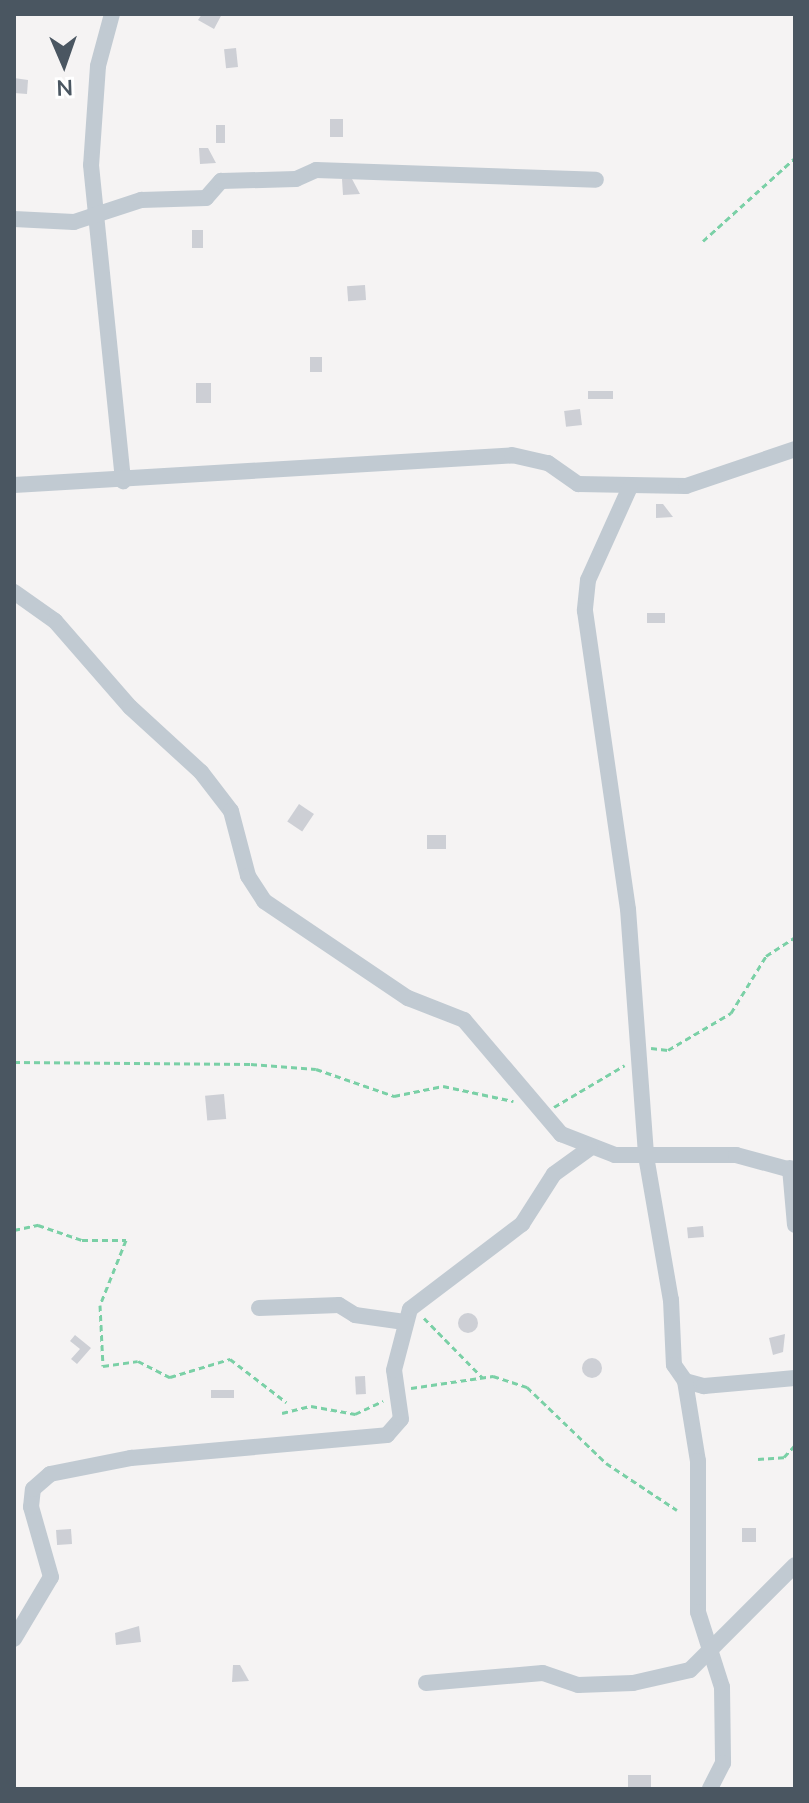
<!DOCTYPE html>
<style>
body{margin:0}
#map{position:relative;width:809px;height:1803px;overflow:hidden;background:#f5f3f3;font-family:Mulish,sans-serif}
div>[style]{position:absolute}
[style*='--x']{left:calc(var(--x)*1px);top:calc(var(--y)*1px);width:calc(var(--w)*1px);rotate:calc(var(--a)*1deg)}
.building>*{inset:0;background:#cdcfd5;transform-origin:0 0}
.round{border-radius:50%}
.path>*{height:3px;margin-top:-1.5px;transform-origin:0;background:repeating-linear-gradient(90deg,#7ad0a6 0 6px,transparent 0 10px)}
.minor>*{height:16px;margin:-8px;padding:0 8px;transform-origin:8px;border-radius:8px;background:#c1cad2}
span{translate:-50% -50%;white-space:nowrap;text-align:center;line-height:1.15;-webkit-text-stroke:6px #fff;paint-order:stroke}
.frame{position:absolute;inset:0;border:16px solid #4a5661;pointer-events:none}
.north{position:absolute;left:24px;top:24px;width:80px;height:80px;-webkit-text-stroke:6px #fff;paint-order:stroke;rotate:178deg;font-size:22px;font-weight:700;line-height:32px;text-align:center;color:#4a5661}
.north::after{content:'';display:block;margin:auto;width:28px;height:36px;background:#4a5661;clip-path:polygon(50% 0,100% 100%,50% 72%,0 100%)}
</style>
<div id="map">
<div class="building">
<i style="clip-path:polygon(202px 14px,222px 14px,214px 29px,198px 20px)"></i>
<i style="left:236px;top:48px;width:19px;height:12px;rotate:84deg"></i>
<i style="clip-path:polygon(14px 78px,28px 80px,27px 94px,14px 93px)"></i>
<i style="left:330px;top:119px;width:13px;height:18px"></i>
<i style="left:216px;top:125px;width:9px;height:18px"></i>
<i style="clip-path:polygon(199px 148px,208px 148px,216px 163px,200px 164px)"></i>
<i style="clip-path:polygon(342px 179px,352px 179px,360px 194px,343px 195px)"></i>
<i style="left:192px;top:230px;width:11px;height:18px"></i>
<i style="left:365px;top:285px;width:15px;height:18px;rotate:86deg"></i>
<i style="left:310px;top:357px;width:12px;height:15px"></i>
<i style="left:196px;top:383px;width:15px;height:20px"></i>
<i style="left:613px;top:391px;width:8px;height:25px;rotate:90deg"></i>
<i style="left:580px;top:409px;width:16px;height:16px;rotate:83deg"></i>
<i style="clip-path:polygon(656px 504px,663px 504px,673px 517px,656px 518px)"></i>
<i style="left:647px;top:613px;width:18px;height:10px"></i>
<i style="left:299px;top:804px;width:18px;height:21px;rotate:34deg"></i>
<i style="left:427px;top:835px;width:19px;height:14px"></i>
<i style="left:224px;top:1094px;width:25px;height:19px;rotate:85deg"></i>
<i style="left:703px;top:1226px;width:11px;height:16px;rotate:85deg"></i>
<i class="round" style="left:458px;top:1313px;width:20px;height:20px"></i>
<i style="clip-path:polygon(785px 1334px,783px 1352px,773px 1355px,769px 1338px)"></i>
<i style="clip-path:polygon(75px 1335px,91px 1348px,77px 1364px,71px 1359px,80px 1349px,70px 1341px)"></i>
<i class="round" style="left:582px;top:1358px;width:20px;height:20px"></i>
<i style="left:365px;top:1376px;width:18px;height:10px;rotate:87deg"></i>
<i style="left:234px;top:1390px;width:8px;height:23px;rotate:90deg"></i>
<i style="left:742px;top:1528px;width:14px;height:14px"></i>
<i style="left:71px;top:1529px;width:15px;height:15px;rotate:86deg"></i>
<i style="clip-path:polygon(139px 1626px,141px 1642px,116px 1645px,115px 1633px)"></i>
<i style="clip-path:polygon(233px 1665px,240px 1665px,249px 1681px,232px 1682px)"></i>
<i style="left:651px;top:1775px;width:14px;height:23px;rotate:90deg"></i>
</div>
<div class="path">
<i style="--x:703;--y:241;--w:124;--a:-42.1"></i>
<i style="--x:651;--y:1048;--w:17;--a:7"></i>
<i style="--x:668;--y:1050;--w:73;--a:-30.4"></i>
<i style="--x:731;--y:1013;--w:67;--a:-58.4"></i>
<i style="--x:766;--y:956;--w:35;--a:-33"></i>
<i style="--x:14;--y:1062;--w:237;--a:0.5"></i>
<i style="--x:251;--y:1064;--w:65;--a:4.4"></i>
<i style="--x:316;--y:1069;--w:83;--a:19.1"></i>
<i style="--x:394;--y:1096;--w:50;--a:-11.5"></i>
<i style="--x:443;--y:1086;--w:72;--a:12.1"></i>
<i style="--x:554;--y:1107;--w:82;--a:-30.6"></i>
<i style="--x:14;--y:1230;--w:25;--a:-12"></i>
<i style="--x:38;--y:1225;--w:46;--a:18.8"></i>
<i style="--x:82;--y:1240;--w:44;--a:0"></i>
<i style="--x:126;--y:1240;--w:70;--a:111.8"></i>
<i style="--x:100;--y:1305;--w:61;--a:87.2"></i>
<i style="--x:103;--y:1366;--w:35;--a:-8"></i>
<i style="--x:138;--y:1361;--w:36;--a:27"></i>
<i style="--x:170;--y:1377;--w:63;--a:-16.7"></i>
<i style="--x:230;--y:1359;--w:71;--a:37.5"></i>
<i style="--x:424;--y:1318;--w:83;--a:45.5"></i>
<i style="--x:411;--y:1388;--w:83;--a:-8.3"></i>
<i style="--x:493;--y:1376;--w:36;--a:18"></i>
<i style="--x:527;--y:1387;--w:110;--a:43.9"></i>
<i style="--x:606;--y:1463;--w:85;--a:33.5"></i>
<i style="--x:282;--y:1413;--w:30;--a:-14"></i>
<i style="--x:311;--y:1406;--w:45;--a:10.3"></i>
<i style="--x:355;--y:1414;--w:31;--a:-25"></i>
<i style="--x:758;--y:1459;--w:26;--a:-4"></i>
<i style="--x:784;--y:1457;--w:16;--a:-47"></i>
</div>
<div class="minor">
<i style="--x:112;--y:14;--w:54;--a:105.1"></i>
<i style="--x:98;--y:66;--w:99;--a:94"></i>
<i style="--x:91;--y:165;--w:318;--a:84.2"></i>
<i style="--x:14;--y:219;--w:60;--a:2.9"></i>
<i style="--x:74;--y:222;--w:71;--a:-18.2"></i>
<i style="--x:141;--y:200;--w:65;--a:-1.8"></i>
<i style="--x:206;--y:198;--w:23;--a:-49"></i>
<i style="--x:221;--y:181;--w:75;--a:-1.5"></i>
<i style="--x:296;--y:179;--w:22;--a:-24"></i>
<i style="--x:316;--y:170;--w:280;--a:2"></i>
<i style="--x:14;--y:485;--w:499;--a:-3.4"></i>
<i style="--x:512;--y:455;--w:37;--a:13"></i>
<i style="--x:548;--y:463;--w:37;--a:35"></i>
<i style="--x:578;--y:484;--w:108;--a:1.1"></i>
<i style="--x:686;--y:486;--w:115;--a:-18.7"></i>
<i style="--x:630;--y:487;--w:102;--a:114.3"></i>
<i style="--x:588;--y:580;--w:31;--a:96"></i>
<i style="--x:585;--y:611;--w:301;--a:81.8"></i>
<i style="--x:628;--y:909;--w:248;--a:85.8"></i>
<i style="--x:646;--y:1156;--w:146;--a:80.2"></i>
<i style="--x:671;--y:1300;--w:65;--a:87.4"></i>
<i style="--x:674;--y:1365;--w:19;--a:55"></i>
<i style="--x:685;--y:1381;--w:20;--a:15"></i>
<i style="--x:704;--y:1386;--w:91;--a:-5"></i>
<i style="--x:14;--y:592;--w:50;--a:35.3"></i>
<i style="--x:55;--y:621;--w:114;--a:48.9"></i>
<i style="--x:130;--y:707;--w:96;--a:42.5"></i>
<i style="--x:201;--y:772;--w:49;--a:52.4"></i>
<i style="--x:231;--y:811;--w:67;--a:75.3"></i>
<i style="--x:248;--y:876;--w:30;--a:57"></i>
<i style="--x:264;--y:901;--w:174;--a:34"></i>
<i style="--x:408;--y:998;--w:60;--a:21.4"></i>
<i style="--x:464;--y:1020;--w:150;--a:49.6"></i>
<i style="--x:561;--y:1134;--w:58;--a:21.3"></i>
<i style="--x:615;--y:1155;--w:121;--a:0"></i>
<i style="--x:736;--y:1155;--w:61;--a:15.2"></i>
<i style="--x:790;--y:1168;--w:57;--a:85"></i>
<i style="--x:259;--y:1308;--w:80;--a:-2.1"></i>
<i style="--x:339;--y:1305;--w:19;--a:32"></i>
<i style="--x:355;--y:1315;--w:50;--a:8"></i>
<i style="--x:685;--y:1381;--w:81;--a:80.8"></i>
<i style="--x:698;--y:1461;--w:151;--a:90"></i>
<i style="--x:698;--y:1612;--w:79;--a:72.3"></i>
<i style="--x:722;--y:1687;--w:76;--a:89.2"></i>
<i style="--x:723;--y:1763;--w:29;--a:117"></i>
<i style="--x:14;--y:1639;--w:72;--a:-59.2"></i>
<i style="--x:51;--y:1577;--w:73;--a:-105.9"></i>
<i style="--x:31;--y:1507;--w:18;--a:-84"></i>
<i style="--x:33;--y:1489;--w:23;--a:-41"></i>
<i style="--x:50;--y:1474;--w:83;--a:-11.2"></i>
<i style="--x:131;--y:1458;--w:257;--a:-5.1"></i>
<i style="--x:387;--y:1435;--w:21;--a:-49"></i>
<i style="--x:401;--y:1419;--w:49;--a:-98.1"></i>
<i style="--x:394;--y:1370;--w:63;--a:-75.3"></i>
<i style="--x:410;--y:1309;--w:141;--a:-37.2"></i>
<i style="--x:522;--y:1224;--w:59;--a:-57.4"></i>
<i style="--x:554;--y:1174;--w:44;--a:-35.8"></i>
<i style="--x:426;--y:1683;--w:117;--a:-4.9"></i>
<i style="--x:543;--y:1673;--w:37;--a:19"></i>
<i style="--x:578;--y:1685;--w:55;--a:-2.1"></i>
<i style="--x:633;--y:1683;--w:58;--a:-12.8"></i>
<i style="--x:690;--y:1670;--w:148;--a:-45"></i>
</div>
<div class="frame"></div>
<div class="north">N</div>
</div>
